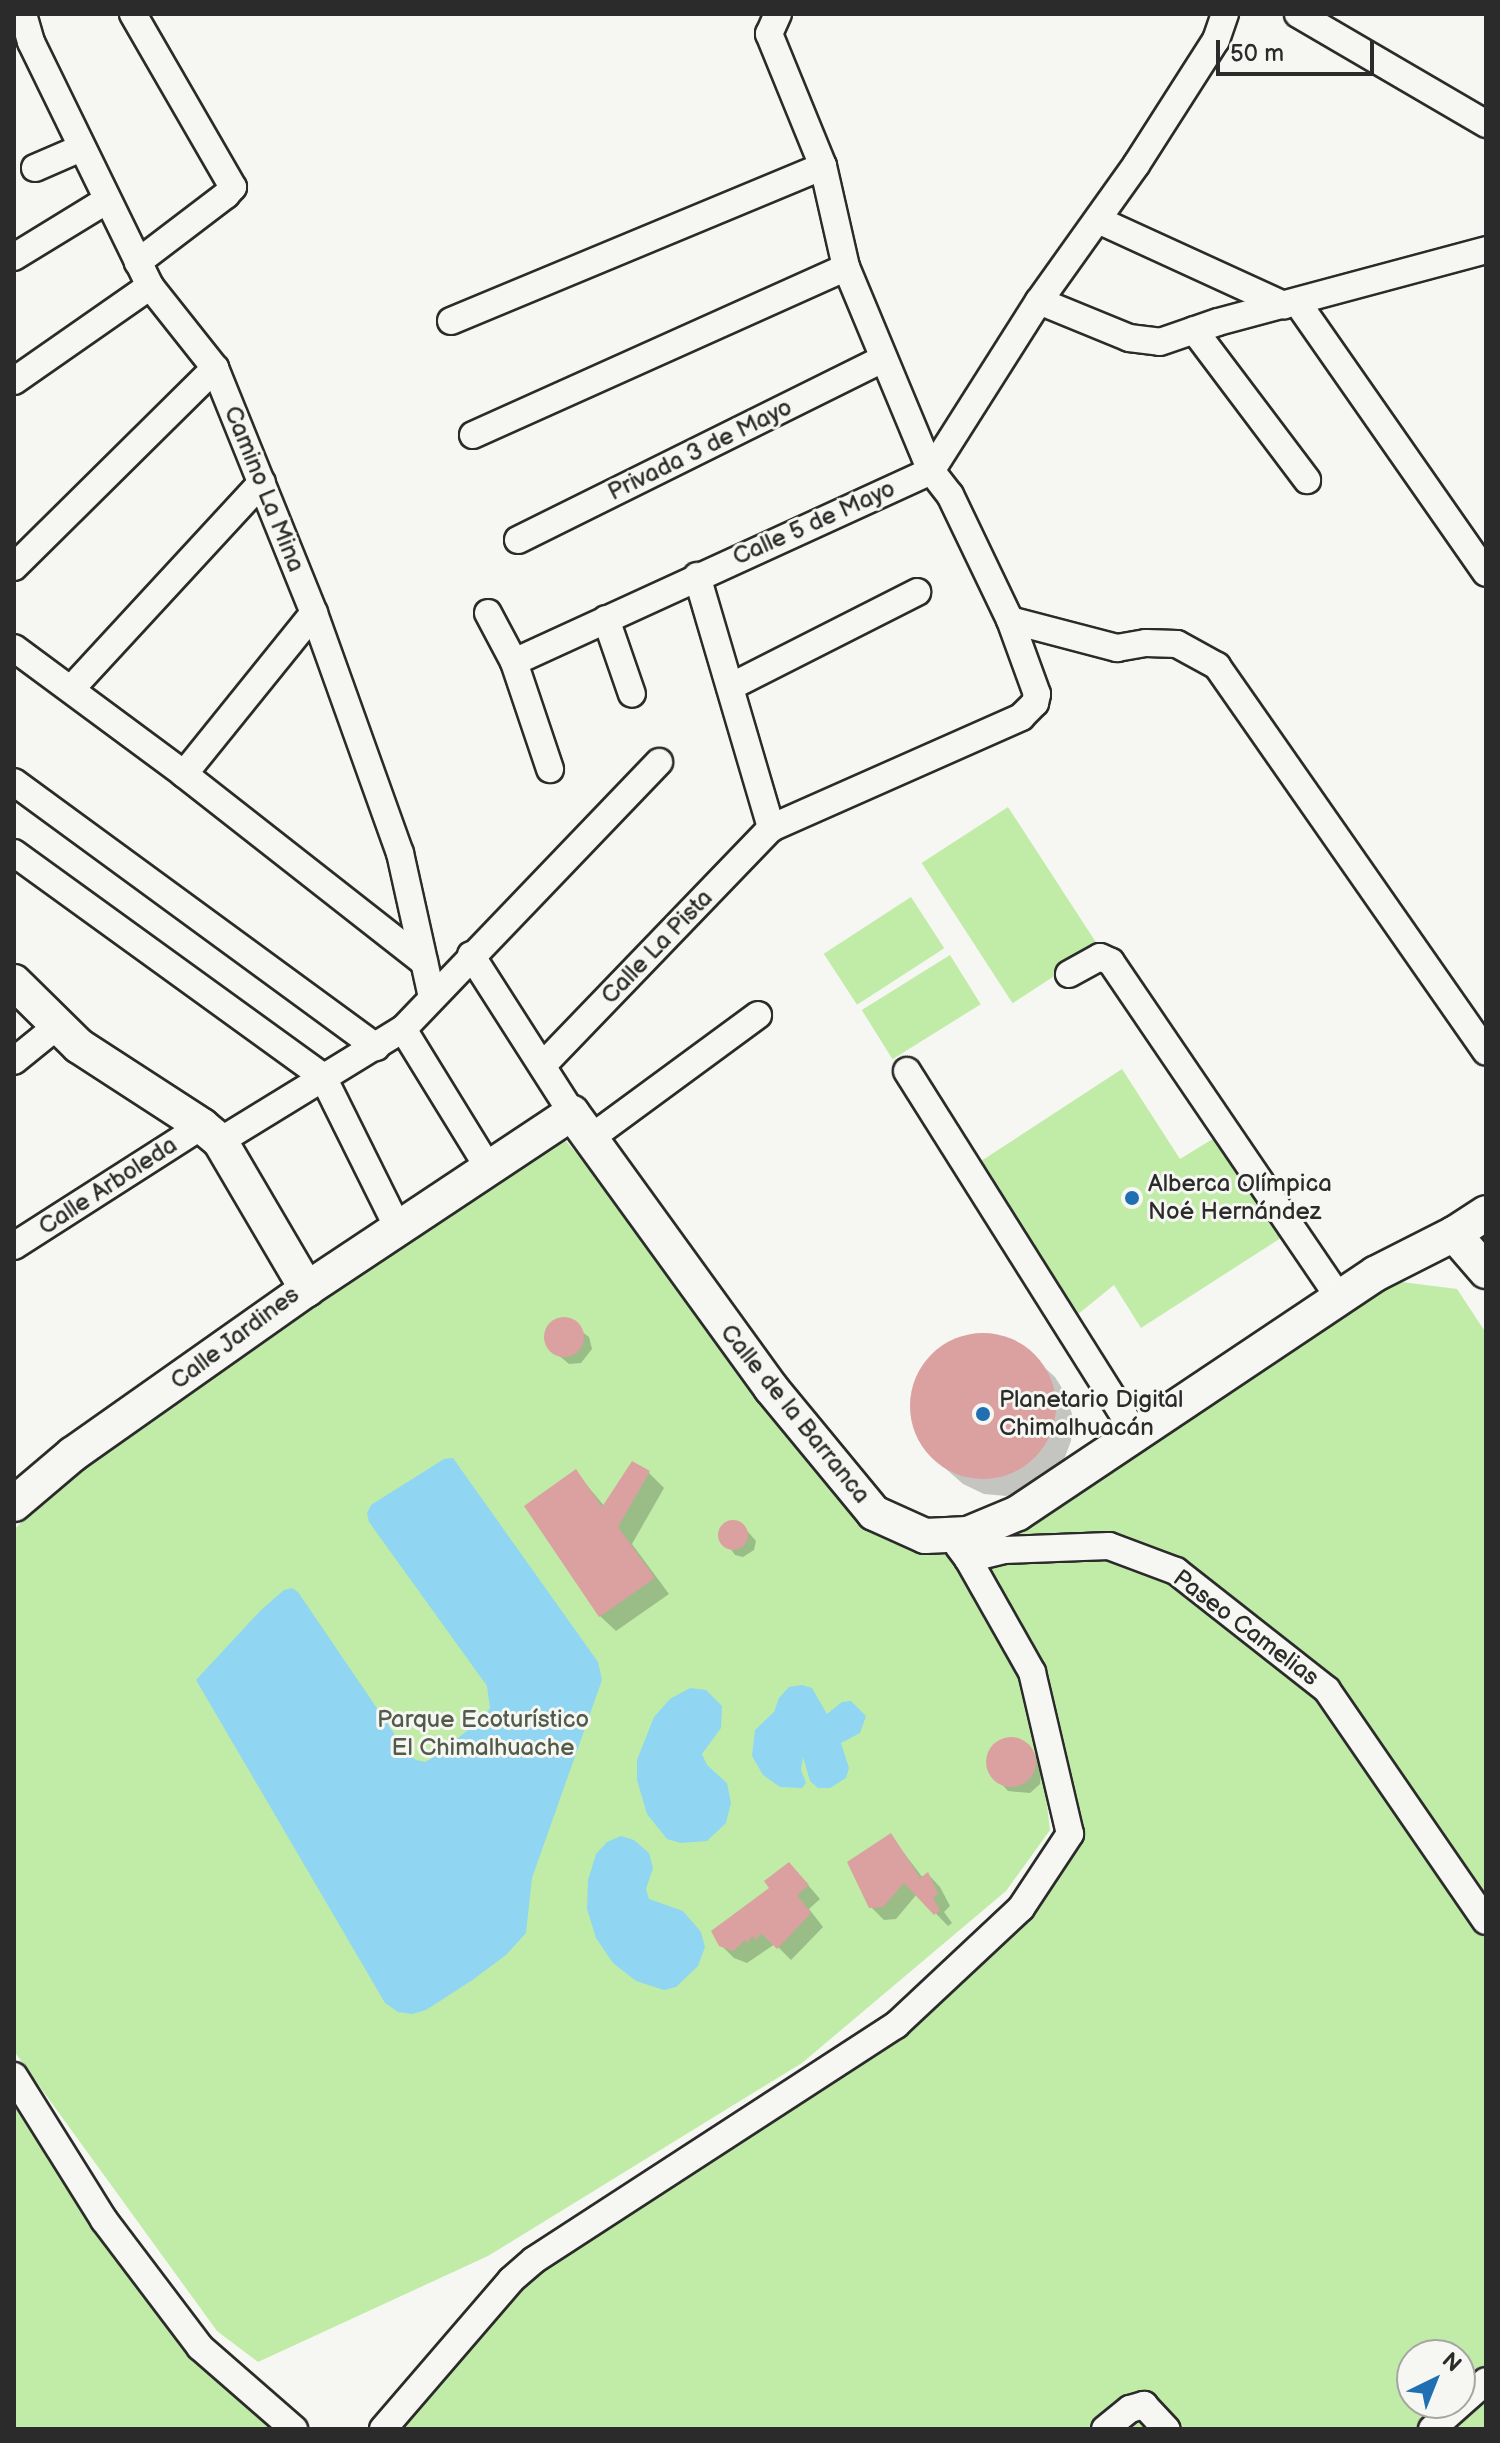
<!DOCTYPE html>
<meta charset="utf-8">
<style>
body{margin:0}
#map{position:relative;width:1500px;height:2443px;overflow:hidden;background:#f6f6f2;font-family:"Balsamiq Sans",sans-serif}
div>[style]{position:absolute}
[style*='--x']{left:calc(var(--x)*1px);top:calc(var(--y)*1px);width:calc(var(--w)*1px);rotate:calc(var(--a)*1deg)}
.green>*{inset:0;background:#c1eca8;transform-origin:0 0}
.water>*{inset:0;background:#90d5f2}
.shadow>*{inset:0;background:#0003}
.building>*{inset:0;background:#dba1a0}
.round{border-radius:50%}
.roads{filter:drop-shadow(2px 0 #2b2b2b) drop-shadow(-2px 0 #2b2b2b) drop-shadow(0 2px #2b2b2b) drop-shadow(0 -2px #2b2b2b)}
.minor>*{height:26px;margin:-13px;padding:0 13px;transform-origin:13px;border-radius:13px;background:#f6f6f2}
.major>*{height:34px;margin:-17px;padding:0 17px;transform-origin:17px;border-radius:17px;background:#f6f6f2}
.dots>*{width:22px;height:22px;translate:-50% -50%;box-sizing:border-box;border:4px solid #f6f6f2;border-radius:50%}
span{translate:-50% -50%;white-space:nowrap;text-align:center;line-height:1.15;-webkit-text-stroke:6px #f6f6f2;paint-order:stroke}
.street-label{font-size:24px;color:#2b2b2b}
.poi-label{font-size:24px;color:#2b2b2b}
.left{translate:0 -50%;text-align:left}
.park-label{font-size:24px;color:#505b4a}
.frame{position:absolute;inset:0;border:16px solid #2b2b2b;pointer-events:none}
.north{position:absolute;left:1396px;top:2339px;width:80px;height:80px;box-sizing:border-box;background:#f6f6f2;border:2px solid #a5a5a2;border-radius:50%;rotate:43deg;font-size:22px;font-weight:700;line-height:32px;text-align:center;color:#2b2b2b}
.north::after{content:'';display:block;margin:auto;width:28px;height:36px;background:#1f6fb2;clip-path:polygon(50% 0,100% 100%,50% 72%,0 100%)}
.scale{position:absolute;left:1216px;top:40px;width:158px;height:36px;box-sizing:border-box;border:4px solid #2b2b2b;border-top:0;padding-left:10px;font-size:24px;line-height:28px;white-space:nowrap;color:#2b2b2b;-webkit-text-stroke:6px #f6f6f2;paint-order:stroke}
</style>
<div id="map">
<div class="green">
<i style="left:1008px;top:807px;width:167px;height:103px;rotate:57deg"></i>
<i style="left:911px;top:897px;width:61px;height:104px;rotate:57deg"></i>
<i style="left:950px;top:955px;width:58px;height:104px;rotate:58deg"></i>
<i style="clip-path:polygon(1122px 1069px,1180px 1159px,1224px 1132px,1287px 1234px,1141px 1328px,1114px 1285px,1072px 1319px,978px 1163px)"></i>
<i style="clip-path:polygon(evenodd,558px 1132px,898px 1526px,948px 1538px,1333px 1315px,1402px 1282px,1457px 1289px,1486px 1333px,1486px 2429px,383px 2429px,534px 2260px,896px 2025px,1021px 1908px,1070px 1834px,1042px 1762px,1050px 1830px,1006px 1891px,802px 2063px,488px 2256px,258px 2362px,217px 2331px,14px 2051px,14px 1530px,54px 1488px,558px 1132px,1412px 2355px,1460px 2355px,1460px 2403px,1412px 2403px,1412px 2355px)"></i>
<i style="clip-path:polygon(14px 2076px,200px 2347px,294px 2429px,14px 2429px)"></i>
</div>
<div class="water">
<i style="clip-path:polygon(453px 1458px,598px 1662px,602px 1680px,532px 1878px,526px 1933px,506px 1955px,471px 1981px,426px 2010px,412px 2014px,398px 2012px,385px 2003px,196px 1680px,260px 1611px,284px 1590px,292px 1588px,298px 1592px,408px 1754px,416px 1760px,425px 1762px,434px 1757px,483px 1718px,490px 1708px,487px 1686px,369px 1522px,367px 1513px,371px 1505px,444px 1459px)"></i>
<i style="clip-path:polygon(802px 1685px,812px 1688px,827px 1714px,842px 1702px,851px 1701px,866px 1716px,860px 1733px,841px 1743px,849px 1768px,846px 1778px,830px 1788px,818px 1788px,810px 1781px,803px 1757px,801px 1770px,806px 1783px,802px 1788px,780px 1787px,763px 1775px,752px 1756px,755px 1730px,774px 1712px,779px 1698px,789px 1687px)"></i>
<i style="clip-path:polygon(690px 1688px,706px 1690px,722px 1706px,721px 1728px,702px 1754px,707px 1765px,727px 1783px,731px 1803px,726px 1823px,707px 1841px,681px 1843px,667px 1839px,647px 1814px,637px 1780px,637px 1760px,654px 1717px,670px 1699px)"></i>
<i style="clip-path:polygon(621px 1836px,634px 1840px,649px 1853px,653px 1868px,646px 1889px,649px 1899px,683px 1911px,701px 1932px,705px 1947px,698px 1966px,676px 1987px,664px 1990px,636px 1981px,613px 1963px,596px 1938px,587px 1909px,588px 1880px,596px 1854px,607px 1842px)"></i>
</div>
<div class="shadow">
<i style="clip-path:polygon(565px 1319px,589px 1337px,592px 1349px,581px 1363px,569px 1364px,550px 1348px,546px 1337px,550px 1326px)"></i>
<i style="clip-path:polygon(994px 1335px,1017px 1343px,1055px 1377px,1067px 1396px,1073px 1418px,1071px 1441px,1063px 1462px,1048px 1479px,1029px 1491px,1006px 1496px,984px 1494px,963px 1484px,946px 1469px,928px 1450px,916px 1429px,912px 1405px,916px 1381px,928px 1360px,947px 1344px,970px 1336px)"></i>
<i style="clip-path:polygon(576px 1472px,605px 1507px,648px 1472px,664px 1488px,632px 1544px,669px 1594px,616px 1631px,600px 1616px)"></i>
<i style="clip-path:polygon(729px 1522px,742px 1525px,756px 1541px,754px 1550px,743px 1557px,735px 1555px,720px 1534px)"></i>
<i style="clip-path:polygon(1006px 1739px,1022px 1742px,1042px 1762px,1040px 1784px,1030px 1793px,1008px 1791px,989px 1770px,993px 1747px)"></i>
<i style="clip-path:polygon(891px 1836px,923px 1878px,928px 1874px,940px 1887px,950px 1906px,944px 1912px,952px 1923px,948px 1926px,917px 1894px,896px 1919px,884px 1920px,871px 1907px)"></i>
<i style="clip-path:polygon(802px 1878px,820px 1899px,809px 1909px,823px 1927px,791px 1960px,775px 1944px,747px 1963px,734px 1958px,720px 1944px)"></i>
</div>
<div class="building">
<i class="round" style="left:544px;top:1317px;width:40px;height:40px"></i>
<i class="round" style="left:910px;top:1333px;width:146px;height:146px"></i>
<i style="clip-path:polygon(632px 1461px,650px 1471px,618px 1527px,655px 1578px,599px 1617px,524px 1506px,576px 1469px,602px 1507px)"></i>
<i class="round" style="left:718px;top:1520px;width:30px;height:30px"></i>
<i class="round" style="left:986px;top:1737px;width:50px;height:50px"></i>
<i style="clip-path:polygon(891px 1833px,920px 1878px,928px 1872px,938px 1893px,933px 1898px,940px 1910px,934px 1915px,904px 1883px,883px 1907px,869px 1908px,847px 1862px)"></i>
<i style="clip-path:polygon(789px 1862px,809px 1885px,797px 1895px,811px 1913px,777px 1949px,761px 1933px,756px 1940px,752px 1936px,748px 1943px,745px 1940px,733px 1951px,719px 1946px,711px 1931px,769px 1888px,764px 1881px)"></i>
</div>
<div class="roads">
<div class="minor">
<i style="--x:23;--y:14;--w:29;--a:74"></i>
<i style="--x:31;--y:42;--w:271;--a:64"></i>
<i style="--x:150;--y:286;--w:105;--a:51.6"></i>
<i style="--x:215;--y:368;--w:264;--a:68"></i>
<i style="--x:314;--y:613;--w:255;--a:70.3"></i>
<i style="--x:400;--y:853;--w:148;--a:77.5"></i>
<i style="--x:133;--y:14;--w:200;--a:60"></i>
<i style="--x:233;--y:187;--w:11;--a:131"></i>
<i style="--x:226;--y:195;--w:111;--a:142.7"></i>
<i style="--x:1298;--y:14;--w:218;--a:30.3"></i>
<i style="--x:35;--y:168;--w:50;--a:-23.5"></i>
<i style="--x:1098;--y:220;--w:205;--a:24.6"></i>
<i style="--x:14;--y:257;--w:109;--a:-31.5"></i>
<i style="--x:1039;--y:301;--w:97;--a:22.3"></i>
<i style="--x:1129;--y:338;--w:31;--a:7"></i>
<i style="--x:1160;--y:342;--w:61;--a:-19"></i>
<i style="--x:1218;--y:322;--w:278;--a:-15"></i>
<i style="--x:1297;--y:302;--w:330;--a:55.1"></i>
<i style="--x:451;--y:321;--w:403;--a:-22.6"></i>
<i style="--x:1194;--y:330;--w:188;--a:53"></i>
<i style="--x:14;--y:381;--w:166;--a:-34.9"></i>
<i style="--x:473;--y:435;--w:409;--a:-24.2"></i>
<i style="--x:931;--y:471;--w:201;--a:-57.6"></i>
<i style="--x:1039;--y:301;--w:167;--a:-54.5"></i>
<i style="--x:1136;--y:165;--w:148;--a:-57.4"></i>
<i style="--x:1216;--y:40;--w:28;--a:-71"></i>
<i style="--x:518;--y:540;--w:407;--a:-26.4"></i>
<i style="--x:14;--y:567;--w:283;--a:-44.7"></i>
<i style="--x:697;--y:576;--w:263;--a:73.6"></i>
<i style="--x:488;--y:613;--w:55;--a:62"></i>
<i style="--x:514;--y:662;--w:113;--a:71.4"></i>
<i style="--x:606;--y:619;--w:79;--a:70.9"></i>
<i style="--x:1010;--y:620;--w:111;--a:14.7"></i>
<i style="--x:1117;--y:648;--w:29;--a:-10"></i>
<i style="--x:1146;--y:643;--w:31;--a:2"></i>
<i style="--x:1177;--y:644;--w:46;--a:28.8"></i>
<i style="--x:1217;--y:666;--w:470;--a:55.1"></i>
<i style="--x:14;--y:648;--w:212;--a:36.5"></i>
<i style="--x:184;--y:774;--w:305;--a:38.1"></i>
<i style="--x:514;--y:662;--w:459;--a:-24.6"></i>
<i style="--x:730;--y:687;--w:210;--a:-26.9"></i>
<i style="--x:72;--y:688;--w:280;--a:-47.3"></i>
<i style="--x:184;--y:774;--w:207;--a:-51.1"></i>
<i style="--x:14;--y:782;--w:449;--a:36.2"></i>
<i style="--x:14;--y:853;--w:382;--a:35.9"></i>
<i style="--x:323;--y:1077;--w:171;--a:63.6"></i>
<i style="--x:471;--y:955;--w:188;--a:57.4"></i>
<i style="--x:1069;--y:974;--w:35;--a:-29"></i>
<i style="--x:1100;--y:957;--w:12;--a:24"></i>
<i style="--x:1111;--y:962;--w:405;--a:55.8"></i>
<i style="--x:403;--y:1029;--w:162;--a:58.4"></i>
<i style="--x:14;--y:1061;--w:54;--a:-39"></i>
<i style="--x:543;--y:1065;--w:329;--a:-46.1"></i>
<i style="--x:771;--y:828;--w:274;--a:-23.9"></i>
<i style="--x:1021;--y:717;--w:20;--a:-45"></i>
<i style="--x:1035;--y:703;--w:9;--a:-77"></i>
<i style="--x:1037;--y:694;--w:79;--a:-110"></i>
<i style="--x:1010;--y:620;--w:139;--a:-115.6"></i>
<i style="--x:950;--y:495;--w:31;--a:-128"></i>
<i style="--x:931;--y:471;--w:221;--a:-112.6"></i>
<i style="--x:846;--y:267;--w:104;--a:-102.8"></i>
<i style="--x:823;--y:166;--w:143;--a:-112.2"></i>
<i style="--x:769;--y:34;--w:22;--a:-66"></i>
<i style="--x:907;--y:1071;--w:431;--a:57.8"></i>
<i style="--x:588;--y:1140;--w:211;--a:-36.3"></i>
<i style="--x:220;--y:1141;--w:215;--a:-31.5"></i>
<i style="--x:403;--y:1029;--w:370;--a:-46.2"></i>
<i style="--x:14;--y:1246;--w:223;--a:-32.6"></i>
<i style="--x:959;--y:1547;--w:15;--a:53"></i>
<i style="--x:968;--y:1559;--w:37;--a:-14"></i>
<i style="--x:1004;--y:1550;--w:105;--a:-2.2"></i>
<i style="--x:1109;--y:1546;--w:72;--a:20.5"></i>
<i style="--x:1176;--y:1571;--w:192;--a:38.2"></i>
<i style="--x:1327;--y:1690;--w:280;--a:55.5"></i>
<i style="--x:14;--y:2076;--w:170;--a:58"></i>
<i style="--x:104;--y:2220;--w:159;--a:52.9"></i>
<i style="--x:200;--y:2347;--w:125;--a:41.1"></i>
<i style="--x:383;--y:2429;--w:196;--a:-49.3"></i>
<i style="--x:511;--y:2280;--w:30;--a:-41"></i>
<i style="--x:534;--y:2260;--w:432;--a:-33"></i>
<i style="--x:896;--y:2025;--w:171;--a:-43.1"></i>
<i style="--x:1021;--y:1908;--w:89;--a:-56.5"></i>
<i style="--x:1070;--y:1834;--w:166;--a:-103.2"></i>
<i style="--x:1032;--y:1672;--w:130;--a:-119.5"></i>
<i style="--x:1105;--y:2429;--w:32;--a:-39"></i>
<i style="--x:1130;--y:2409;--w:15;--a:-16"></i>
<i style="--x:1144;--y:2405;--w:33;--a:47"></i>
<i style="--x:1432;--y:2429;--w:72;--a:-41.6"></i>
</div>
<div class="major">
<i style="--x:14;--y:982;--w:91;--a:44.6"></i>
<i style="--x:79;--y:1046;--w:147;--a:33"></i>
<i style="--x:202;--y:1126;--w:23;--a:40"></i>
<i style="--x:220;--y:1141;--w:172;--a:59.6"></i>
<i style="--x:1454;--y:1234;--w:49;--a:49.1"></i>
<i style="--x:14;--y:1504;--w:77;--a:-40.3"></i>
<i style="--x:73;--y:1454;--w:286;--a:-35.2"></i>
<i style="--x:307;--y:1289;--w:318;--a:-33.6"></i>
<i style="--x:572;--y:1113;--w:339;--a:54.1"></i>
<i style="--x:771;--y:1388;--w:162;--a:50.5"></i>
<i style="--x:874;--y:1513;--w:56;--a:24.3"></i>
<i style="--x:925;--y:1536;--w:43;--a:-2.7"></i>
<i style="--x:968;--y:1534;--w:54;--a:-22.8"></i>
<i style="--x:1018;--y:1513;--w:430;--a:-33.8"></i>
<i style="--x:1375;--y:1274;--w:89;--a:-26.9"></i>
<i style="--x:1454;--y:1234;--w:38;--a:-33"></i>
</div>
</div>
<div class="dots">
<i style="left:1132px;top:1198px;background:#1f6fb2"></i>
<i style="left:983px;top:1414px;background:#1f6fb2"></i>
</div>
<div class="street-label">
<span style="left:700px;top:450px;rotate:-26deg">Privada 3 de Mayo</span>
<span style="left:264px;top:489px;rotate:68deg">Camino La Mina</span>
<span style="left:814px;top:523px;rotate:-24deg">Calle 5 de Mayo</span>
<span style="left:657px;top:947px;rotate:-46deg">Calle La Pista</span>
<span style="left:108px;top:1186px;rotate:-33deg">Calle Arboleda</span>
<span style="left:235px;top:1338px;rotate:-37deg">Calle Jardines</span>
<span style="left:795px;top:1414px;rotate:51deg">Calle de la Barranca</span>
<span style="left:1246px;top:1628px;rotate:37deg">Paseo Camelias</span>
</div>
<div class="poi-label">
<span class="left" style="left:1148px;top:1198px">Alberca Olímpica<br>Noé Hernández</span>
<span class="left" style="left:999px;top:1414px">Planetario Digital<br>Chimalhuacán</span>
</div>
<div class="park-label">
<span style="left:483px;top:1734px">Parque Ecoturístico<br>El Chimalhuache</span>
</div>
<div class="frame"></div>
<div class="north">N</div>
<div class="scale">50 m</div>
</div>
